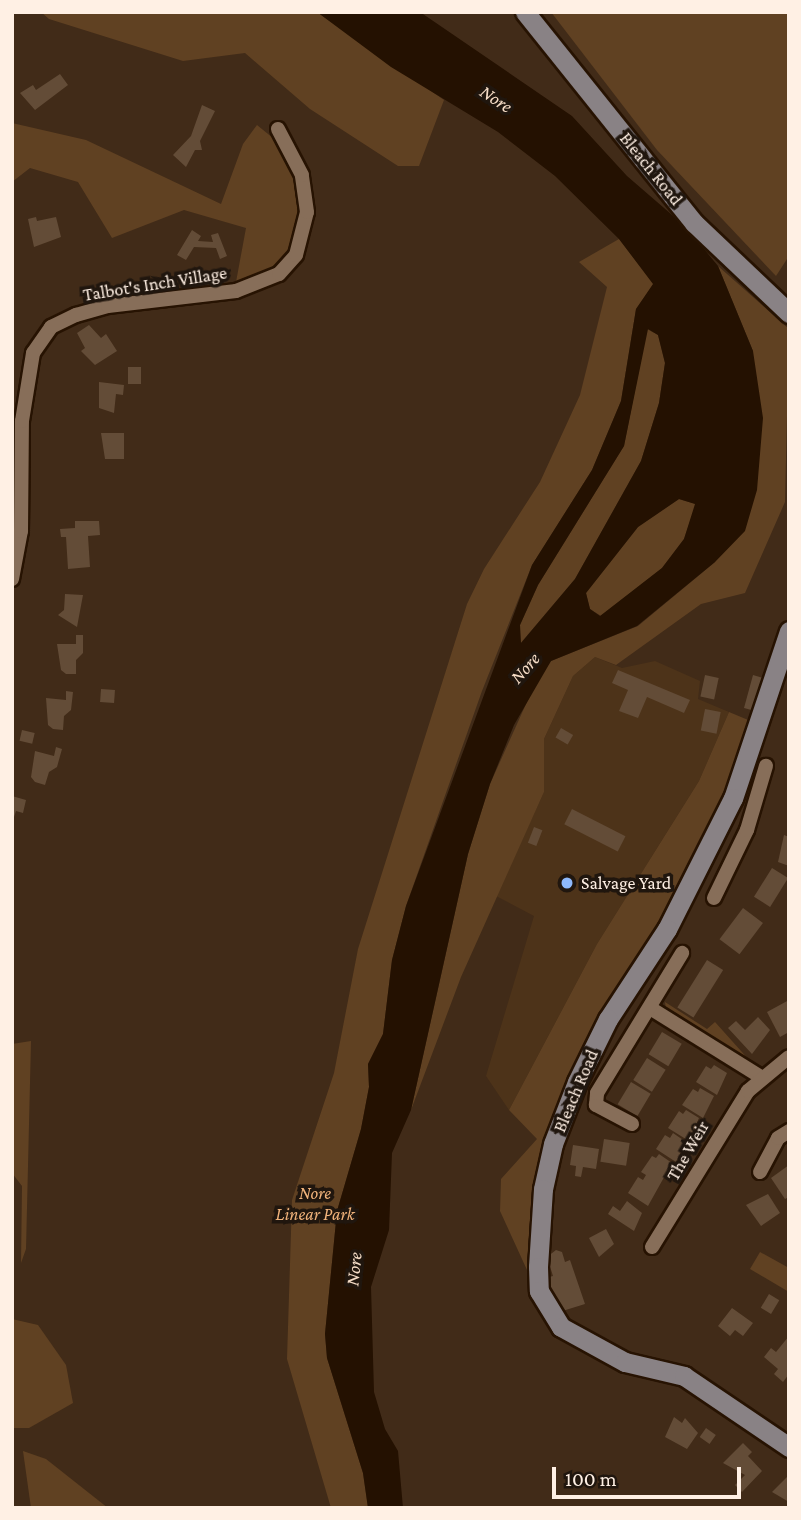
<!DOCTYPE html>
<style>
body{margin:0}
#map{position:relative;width:801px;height:1520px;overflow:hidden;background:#412b18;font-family:"Crimson Pro",serif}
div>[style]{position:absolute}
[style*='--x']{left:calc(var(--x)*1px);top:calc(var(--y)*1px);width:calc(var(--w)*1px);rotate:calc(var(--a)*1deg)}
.built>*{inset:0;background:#4d3319}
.green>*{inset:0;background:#604122}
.water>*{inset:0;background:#241101}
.building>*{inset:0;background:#634c37;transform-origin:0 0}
.roads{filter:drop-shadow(2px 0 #271302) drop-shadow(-2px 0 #271302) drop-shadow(0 2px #271302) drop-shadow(0 -2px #271302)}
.street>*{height:14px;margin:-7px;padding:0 7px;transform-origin:7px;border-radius:7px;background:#876e59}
.secondary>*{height:19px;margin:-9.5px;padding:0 9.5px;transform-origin:9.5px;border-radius:9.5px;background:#898285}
.dots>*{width:19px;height:19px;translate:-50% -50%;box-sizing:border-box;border:4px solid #20160e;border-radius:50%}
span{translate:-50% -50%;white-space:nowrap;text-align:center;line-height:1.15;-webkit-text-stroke:7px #20160e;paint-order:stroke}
.street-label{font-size:18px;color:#fff0e4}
.poi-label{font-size:18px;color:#fff0e4}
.left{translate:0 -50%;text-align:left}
.park-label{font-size:18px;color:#f1b37b;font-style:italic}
.water-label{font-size:19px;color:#f6ddc7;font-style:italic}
.frame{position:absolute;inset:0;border:14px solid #fff0e4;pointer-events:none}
.scale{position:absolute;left:552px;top:1467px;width:189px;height:32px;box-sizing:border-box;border:4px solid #fff0e4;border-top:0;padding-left:9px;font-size:21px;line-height:24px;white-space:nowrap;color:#fff0e4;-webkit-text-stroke:5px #20160e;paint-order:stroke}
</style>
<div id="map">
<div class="built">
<i style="clip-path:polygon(595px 657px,622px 668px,655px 661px,700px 681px,698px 699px,729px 712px,699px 781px,597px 944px,509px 1110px,486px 1076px,534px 916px,496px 896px,544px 792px,544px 739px,573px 676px)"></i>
</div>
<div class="green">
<i style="clip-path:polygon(41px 12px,317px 12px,444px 100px,419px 166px,398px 166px,310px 109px,245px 53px,183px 61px,49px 19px)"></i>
<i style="clip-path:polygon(551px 12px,789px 12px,789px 256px,776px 276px,657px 150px)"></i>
<i style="clip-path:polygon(12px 123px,86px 140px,221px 204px,243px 144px,257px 125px,284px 147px,295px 167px,305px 214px,292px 252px,265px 275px,236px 282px,246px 228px,184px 210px,112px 238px,78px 182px,30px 168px,12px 182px)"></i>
<i style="clip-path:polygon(619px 239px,654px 284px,636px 309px,621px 401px,592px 470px,532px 565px,482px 691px,406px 906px,392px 960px,383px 1034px,368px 1064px,369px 1087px,361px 1129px,337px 1211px,325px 1334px,327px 1358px,363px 1473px,368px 1508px,331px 1508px,287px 1359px,292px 1200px,334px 1073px,358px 949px,467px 604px,484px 569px,540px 482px,580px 395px,607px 287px,579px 262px)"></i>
<i style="clip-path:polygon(718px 266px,789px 329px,785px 502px,745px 593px,701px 604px,616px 665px,595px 657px,573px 676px,544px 739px,544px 792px,461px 977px,411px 1110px,468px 854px,490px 784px,535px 684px,551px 661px,638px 626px,715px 562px,753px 351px)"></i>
<i style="clip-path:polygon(647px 329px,658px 335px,665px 363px,659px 403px,641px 461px,575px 579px,520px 644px,520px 625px,538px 585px,624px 446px)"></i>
<i style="clip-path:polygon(679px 499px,696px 504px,684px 539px,662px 568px,601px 616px,590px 609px,586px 593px,638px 527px)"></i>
<i style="clip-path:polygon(729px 712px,753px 722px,721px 811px,663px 924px,624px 985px,532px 1220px,527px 1270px,500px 1211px,501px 1179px,537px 1139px,509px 1110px,597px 944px,699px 781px)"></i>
<i style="clip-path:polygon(665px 1002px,707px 1029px,715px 1022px,750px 1061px,666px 1009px)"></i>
<i style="clip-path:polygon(31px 1041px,26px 1249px,21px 1263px,22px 1186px,12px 1173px,12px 1044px)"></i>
<i style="clip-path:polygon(760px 1252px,789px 1268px,789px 1292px,750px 1269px)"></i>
<i style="clip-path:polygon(12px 1319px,38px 1325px,66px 1365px,73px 1403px,29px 1428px,12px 1428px)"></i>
<i style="clip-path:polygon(23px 1451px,46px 1459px,108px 1508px,31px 1508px)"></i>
</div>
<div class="water">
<i style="clip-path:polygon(evenodd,317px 12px,420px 12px,572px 116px,627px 176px,686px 227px,718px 266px,753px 351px,763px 418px,757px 490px,745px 531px,715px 562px,637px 626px,551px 661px,514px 725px,490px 784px,468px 854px,411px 1110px,392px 1153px,389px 1230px,371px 1287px,374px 1392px,385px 1429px,398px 1451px,403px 1508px,368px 1508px,363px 1473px,327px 1358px,325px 1334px,337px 1211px,361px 1129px,369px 1087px,368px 1064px,383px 1034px,392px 960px,406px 906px,532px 565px,592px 470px,621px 401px,636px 309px,653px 284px,619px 239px,555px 176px,498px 132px,391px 67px,317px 12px,648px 329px,658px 335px,665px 363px,659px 403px,641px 461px,575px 579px,521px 643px,520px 625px,538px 585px,624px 446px,648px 329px,317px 12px,679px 499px,695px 504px,684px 539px,662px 568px,600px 616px,590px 609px,586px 593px,638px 527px,679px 499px)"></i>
</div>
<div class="building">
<i style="clip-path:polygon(60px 74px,68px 85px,35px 110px,20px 93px,33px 85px,36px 90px)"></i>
<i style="clip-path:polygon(202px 105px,215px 111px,200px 141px,202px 150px,195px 150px,186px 167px,173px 155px,191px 136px)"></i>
<i style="clip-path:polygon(36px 217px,37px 221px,56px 217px,61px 237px,34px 247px,28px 219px)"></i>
<i style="clip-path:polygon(192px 230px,201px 236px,198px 241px,213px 242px,211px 235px,218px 233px,227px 256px,220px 259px,216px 248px,194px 247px,186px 260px,177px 255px)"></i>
<i style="clip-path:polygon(89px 325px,101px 338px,106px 334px,117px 351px,95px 365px,81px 351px,85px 348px,77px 333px)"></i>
<i style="left:128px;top:367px;width:13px;height:17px"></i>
<i style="clip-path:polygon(99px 382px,124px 385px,123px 395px,116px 394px,114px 413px,99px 408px)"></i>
<i style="clip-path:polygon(101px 433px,124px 433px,124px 459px,105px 459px)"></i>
<i style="clip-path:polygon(75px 521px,99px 521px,100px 535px,88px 536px,90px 567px,68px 569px,66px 537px,61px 537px,60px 529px,75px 528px)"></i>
<i style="clip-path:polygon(65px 594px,83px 595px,77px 627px,58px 615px,64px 610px)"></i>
<i style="clip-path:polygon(76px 635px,83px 635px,83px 653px,76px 660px,76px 674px,66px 674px,61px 670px,57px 644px,76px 644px)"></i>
<i style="clip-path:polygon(618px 670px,690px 700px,684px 713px,647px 697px,638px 718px,619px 711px,628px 690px,612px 683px)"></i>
<i style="left:705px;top:675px;width:14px;height:22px;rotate:12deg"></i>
<i style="clip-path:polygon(753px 675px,770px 680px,755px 711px,744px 708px)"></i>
<i style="left:101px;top:689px;width:14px;height:13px;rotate:4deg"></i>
<i style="clip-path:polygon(66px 691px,73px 692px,71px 710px,64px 716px,63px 730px,53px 729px,48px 725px,46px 698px,66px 700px)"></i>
<i style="left:705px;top:709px;width:16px;height:22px;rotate:11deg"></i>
<i style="left:561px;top:728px;width:14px;height:11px;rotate:30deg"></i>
<i style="left:22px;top:730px;width:13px;height:11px;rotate:13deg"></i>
<i style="clip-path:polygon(56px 747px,62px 749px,57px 767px,49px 772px,45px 785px,35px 782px,31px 777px,35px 751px,54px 756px)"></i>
<i style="clip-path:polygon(12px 796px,26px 800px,23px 813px,16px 811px,13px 820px)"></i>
<i style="left:572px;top:809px;width:60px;height:17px;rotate:27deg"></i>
<i style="left:534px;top:827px;width:9px;height:17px;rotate:21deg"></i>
<i style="clip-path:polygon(784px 835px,789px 837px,789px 866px,778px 862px)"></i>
<i style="left:772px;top:868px;width:19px;height:34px;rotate:32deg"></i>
<i style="left:743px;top:908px;width:25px;height:39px;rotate:37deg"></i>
<i style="left:707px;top:960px;width:19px;height:56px;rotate:32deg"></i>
<i style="clip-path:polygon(789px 1000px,789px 1032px,780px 1037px,767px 1012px)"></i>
<i style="clip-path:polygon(758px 1017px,770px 1030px,752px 1054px,728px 1028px,736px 1021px,745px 1030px)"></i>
<i style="left:662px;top:1032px;width:23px;height:26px;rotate:31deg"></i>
<i style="left:647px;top:1058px;width:22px;height:26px;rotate:32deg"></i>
<i style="clip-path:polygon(714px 1065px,727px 1073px,717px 1095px,696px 1082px,706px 1066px,711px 1069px)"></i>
<i style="left:631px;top:1082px;width:23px;height:26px;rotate:31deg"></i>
<i style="clip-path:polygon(700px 1088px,714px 1096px,703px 1118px,682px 1105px,693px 1089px,698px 1092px)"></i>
<i style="clip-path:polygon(686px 1110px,699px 1118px,689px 1141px,668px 1128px,679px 1111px,683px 1114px)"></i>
<i style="clip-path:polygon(673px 1133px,686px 1142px,676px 1162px,656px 1149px,665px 1135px,670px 1138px)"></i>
<i style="left:604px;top:1139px;width:26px;height:23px;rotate:9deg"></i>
<i style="clip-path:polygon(573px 1145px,599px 1149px,596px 1169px,583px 1167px,581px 1177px,575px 1176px,576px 1166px,570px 1165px)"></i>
<i style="clip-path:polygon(659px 1154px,672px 1163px,648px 1206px,628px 1193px,638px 1177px,643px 1180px,646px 1175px,641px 1172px,652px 1156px,656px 1158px)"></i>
<i style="clip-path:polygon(789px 1165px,789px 1197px,785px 1199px,771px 1178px)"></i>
<i style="clip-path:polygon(768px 1194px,780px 1213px,761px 1226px,746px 1205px)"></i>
<i style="clip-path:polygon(627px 1201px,642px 1213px,634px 1231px,608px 1214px,613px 1206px,620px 1211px)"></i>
<i style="clip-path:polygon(606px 1229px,614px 1244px,599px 1257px,589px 1238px)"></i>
<i style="clip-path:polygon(556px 1250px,562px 1252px,565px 1262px,570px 1260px,585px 1304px,556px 1313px,545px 1278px,553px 1276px,547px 1257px)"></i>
<i style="left:769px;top:1294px;width:12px;height:16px;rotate:31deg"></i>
<i style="clip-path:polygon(732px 1308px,753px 1323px,743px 1336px,735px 1330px,730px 1336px,718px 1326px)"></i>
<i style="clip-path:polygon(789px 1336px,789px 1374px,783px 1382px,774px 1374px,778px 1369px,764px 1357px,771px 1348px,776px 1352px)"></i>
<i style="clip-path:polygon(674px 1417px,682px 1423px,685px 1418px,698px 1433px,687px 1449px,665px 1437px)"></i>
<i style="left:706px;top:1428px;width:12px;height:11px;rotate:35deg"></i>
<i style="clip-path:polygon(743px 1443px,752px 1452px,748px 1456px,762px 1471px,742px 1492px,735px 1485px,745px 1475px,723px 1463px)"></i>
<i style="clip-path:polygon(789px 1475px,789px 1502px,772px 1492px)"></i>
</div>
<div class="roads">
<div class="street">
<i style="--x:12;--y:579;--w:49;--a:-79.4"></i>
<i style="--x:21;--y:531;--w:110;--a:-89.5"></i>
<i style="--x:22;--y:421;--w:69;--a:-80.8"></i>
<i style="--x:33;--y:353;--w:32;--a:-55"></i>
<i style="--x:51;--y:327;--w:28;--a:-26"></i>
<i style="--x:76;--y:315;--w:33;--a:-16"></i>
<i style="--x:108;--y:306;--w:129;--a:-6.7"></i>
<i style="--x:236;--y:291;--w:46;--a:-21.6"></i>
<i style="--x:279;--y:274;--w:25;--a:-48"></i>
<i style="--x:296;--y:255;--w:44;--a:-75.7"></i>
<i style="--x:307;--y:212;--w:37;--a:-98"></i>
<i style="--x:302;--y:175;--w:52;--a:-117.6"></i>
<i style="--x:714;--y:898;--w:76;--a:-64.1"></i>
<i style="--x:747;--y:830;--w:67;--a:-73.5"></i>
<i style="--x:650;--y:1008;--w:131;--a:31.9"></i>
<i style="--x:632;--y:1124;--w:41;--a:-152.2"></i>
<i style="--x:596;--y:1105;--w:12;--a:-85"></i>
<i style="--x:597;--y:1093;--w:164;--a:-58.7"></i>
<i style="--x:760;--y:1172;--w:38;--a:-62"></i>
<i style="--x:778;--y:1138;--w:13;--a:-32"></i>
<i style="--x:652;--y:1247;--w:183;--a:-58.4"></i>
<i style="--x:748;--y:1091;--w:53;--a:-39.7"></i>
</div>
<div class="secondary">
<i style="--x:525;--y:12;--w:270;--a:51.3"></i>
<i style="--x:694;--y:223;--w:131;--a:43.5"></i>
<i style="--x:789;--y:631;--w:176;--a:108.5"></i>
<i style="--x:733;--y:798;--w:147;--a:116.7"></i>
<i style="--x:667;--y:929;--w:108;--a:123.2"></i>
<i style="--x:608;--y:1019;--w:70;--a:116.2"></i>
<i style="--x:577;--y:1082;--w:66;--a:111.2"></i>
<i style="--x:553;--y:1144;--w:46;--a:102.5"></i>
<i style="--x:543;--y:1189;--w:78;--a:93.7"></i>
<i style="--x:538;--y:1267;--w:24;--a:88"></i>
<i style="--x:539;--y:1291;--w:42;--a:58.6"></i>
<i style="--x:561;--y:1327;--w:73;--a:28.7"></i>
<i style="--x:625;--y:1362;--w:61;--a:13.3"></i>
<i style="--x:684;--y:1376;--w:127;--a:34.1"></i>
</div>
</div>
<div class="dots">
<i style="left:567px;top:883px;background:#8eb9fc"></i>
</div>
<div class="street-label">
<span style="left:651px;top:169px;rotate:51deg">Bleach Road</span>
<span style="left:155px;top:284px;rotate:-9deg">Talbot's Inch Village</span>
<span style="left:576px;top:1091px;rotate:-67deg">Bleach Road</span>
<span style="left:688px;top:1151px;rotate:-60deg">The Weir</span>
</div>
<div class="poi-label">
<span class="left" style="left:581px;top:883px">Salvage Yard</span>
</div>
<div class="park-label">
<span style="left:315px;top:1204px">Nore<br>Linear Park</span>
</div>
<div class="water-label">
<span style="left:496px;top:99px;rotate:33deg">Nore</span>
<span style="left:525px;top:668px;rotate:-48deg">Nore</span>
<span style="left:354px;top:1269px;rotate:-84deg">Nore</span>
</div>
<div class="frame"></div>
<div class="scale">100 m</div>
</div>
